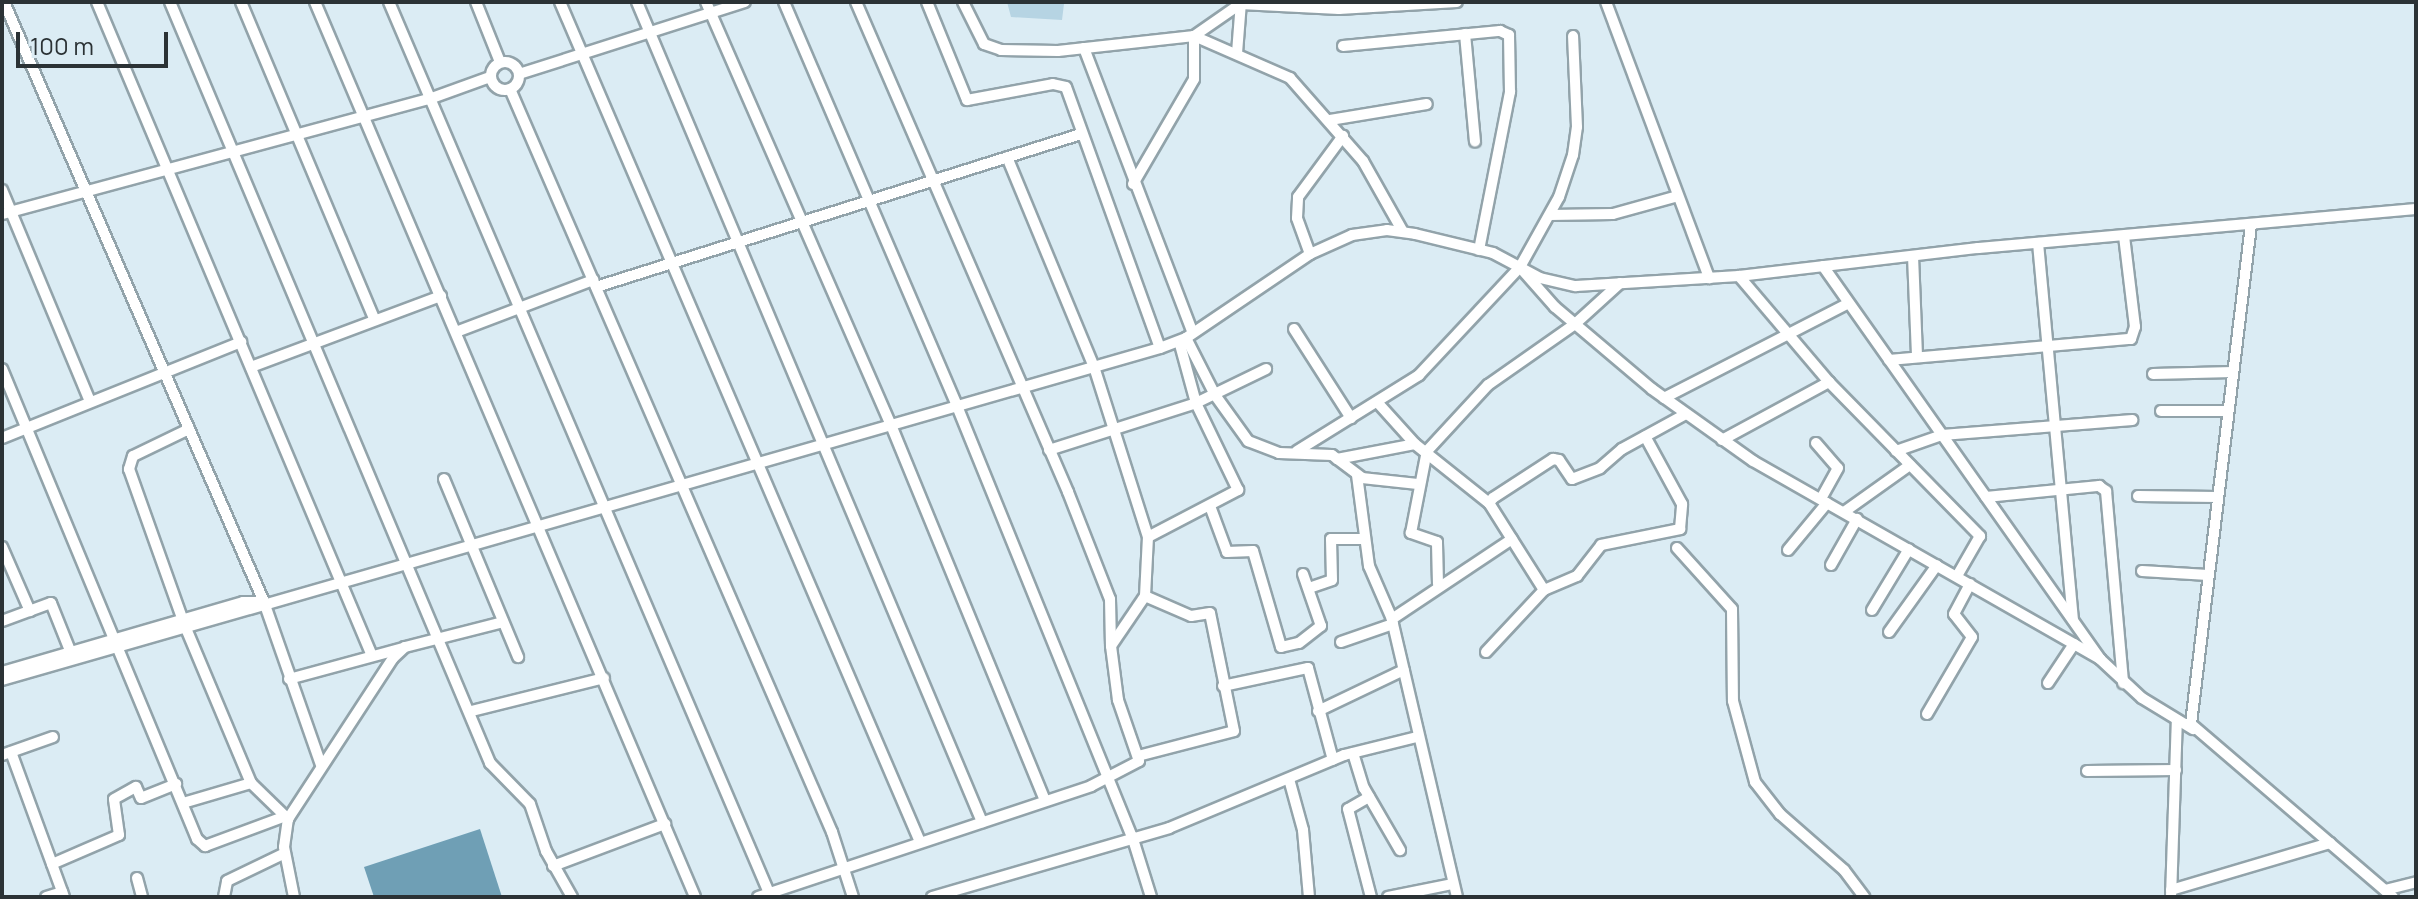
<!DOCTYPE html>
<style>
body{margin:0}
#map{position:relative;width:2418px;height:899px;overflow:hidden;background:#dbecf4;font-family:Manrope,sans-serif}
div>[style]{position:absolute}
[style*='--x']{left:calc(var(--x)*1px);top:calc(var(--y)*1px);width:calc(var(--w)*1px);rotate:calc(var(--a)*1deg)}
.green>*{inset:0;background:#b6d4e3}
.water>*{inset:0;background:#6f9fb5}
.roads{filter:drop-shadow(2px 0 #92a3aa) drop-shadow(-2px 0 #92a3aa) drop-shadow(0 2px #92a3aa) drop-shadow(0 -2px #92a3aa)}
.minor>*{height:10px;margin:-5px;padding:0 5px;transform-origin:5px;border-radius:5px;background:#fff}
.minor>.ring{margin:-5px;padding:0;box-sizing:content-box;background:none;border:10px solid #fff;border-radius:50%}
span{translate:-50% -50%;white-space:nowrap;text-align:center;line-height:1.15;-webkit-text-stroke:8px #dbecf4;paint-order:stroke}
.frame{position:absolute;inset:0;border:4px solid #2b3235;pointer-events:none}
.scale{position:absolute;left:16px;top:32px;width:152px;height:36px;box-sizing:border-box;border:4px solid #2b3235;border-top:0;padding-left:10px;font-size:24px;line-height:28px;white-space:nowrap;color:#2b3235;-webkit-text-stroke:6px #dbecf4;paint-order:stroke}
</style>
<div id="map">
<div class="green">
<i style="clip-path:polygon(1007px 2px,1073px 2px,1064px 4px,1062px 20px,1011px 17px)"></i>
</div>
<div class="water">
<i style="clip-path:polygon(480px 829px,502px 897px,374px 897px,364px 867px)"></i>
</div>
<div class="roads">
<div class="minor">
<i style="--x:4;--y:2;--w:654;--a:66.57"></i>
<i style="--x:264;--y:602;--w:173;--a:70.7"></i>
<i style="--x:97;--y:2;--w:709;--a:67.19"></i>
<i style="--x:170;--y:2;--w:826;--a:67.19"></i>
<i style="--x:490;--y:763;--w:57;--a:45.7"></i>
<i style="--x:530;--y:804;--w:50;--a:71.2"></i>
<i style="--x:546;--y:851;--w:53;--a:60.5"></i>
<i style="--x:241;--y:2;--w:345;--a:67.2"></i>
<i style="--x:315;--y:2;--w:972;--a:66.99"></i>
<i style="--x:389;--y:2;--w:969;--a:66.9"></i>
<i style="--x:476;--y:2;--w:65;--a:68.2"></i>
<i style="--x:560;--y:2;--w:914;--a:66.8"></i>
<i style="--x:637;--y:2;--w:890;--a:67.18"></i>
<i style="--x:706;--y:2;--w:462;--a:66.4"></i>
<i style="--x:891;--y:425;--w:406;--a:67.7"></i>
<i style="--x:784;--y:2;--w:439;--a:66.8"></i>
<i style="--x:957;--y:406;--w:464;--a:67.9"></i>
<i style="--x:1132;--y:836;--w:64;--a:72.7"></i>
<i style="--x:856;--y:2;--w:534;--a:66.6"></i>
<i style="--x:1068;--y:492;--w:115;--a:68.6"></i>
<i style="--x:1110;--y:599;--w:47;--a:88.8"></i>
<i style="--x:927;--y:2;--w:106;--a:67.8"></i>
<i style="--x:967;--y:100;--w:87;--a:-10.5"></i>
<i style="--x:1053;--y:84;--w:13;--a:13"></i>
<i style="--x:1066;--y:87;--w:277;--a:70.2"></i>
<i style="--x:963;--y:2;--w:47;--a:63.4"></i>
<i style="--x:984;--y:44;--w:18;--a:19"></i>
<i style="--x:1001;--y:50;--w:57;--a:1"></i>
<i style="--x:1058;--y:51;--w:137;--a:-6.3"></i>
<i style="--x:1194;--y:36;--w:105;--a:23.6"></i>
<i style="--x:1290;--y:78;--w:111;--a:48.7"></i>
<i style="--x:1363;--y:161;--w:81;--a:60.6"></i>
<i style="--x:1606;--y:2;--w:295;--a:69.5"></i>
<i style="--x:1465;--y:34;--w:108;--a:84.7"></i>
<i style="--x:1343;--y:46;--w:158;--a:-5.5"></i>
<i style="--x:1500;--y:31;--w:10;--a:24"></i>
<i style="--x:1509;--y:35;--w:57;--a:89"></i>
<i style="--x:1510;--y:92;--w:161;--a:101.1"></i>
<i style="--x:1084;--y:48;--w:305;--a:69.1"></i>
<i style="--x:1237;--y:53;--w:51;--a:-85.5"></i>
<i class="ring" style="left:491px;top:62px;width:18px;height:18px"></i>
<i style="--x:519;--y:74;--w:237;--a:-17.7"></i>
<i style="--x:510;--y:89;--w:810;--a:66.57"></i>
<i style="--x:832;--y:832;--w:68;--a:72.1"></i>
<i style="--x:1330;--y:120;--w:98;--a:-9.4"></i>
<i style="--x:1133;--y:184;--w:121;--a:-59.8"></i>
<i style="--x:1194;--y:79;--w:43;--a:-90"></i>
<i style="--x:1194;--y:36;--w:56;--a:-34.8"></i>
<i style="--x:1240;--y:4;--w:99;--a:2.9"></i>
<i style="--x:1339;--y:9;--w:118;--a:-3.4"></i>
<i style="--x:2;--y:190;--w:229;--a:67.4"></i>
<i style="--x:2;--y:214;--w:442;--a:-15.1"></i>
<i style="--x:429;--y:99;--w:65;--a:-19.8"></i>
<i style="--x:1550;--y:215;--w:63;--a:-0.9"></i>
<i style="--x:1613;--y:214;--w:67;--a:-15.5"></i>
<i style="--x:2251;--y:225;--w:503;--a:96.86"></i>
<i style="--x:2191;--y:724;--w:266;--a:40.6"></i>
<i style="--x:2038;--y:243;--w:378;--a:84.7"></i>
<i style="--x:1310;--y:254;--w:38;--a:-110"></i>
<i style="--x:1297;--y:218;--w:21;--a:-87"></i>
<i style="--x:1298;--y:197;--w:76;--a:-53.6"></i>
<i style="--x:1913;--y:256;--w:101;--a:87.7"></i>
<i style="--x:1823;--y:266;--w:481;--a:54.8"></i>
<i style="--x:2100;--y:659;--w:57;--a:42.9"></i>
<i style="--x:2142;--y:698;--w:60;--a:31.3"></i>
<i style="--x:1524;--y:272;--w:47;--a:48.5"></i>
<i style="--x:1555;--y:307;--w:127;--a:40.2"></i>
<i style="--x:1652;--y:389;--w:124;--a:35.5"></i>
<i style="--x:1753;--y:461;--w:400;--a:29.7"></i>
<i style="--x:1739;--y:276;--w:139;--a:49.7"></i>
<i style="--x:1829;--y:382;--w:216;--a:45.6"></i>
<i style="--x:1980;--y:536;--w:46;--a:119.9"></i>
<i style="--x:596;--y:287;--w:509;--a:-17.51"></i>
<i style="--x:1294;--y:329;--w:106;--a:57.4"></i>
<i style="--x:456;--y:332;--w:147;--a:-20.8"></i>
<i style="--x:1186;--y:338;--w:64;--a:63"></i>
<i style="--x:1215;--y:395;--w:57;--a:54.3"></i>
<i style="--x:1248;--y:441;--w:33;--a:21"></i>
<i style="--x:1279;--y:453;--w:53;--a:2.2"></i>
<i style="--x:1332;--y:455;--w:38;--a:37"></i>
<i style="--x:1362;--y:478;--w:56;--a:6.1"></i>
<i style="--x:1889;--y:360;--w:243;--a:-5"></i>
<i style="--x:2131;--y:339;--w:13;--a:-72"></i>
<i style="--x:2135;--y:327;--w:92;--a:-96.9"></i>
<i style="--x:251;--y:367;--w:203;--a:-20.5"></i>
<i style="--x:2;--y:369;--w:509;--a:67.47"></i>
<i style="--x:197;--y:839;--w:11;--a:41"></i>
<i style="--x:205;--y:846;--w:83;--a:-20.4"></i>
<i style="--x:2153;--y:374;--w:80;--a:-1.4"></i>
<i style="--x:1664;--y:398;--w:206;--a:-27.2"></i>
<i style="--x:1378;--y:403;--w:55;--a:47.9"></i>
<i style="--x:1415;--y:444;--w:95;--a:38.6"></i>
<i style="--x:2161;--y:411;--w:67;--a:0"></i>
<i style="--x:189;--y:429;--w:62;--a:154.3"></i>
<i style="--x:133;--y:456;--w:14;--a:107"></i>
<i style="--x:129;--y:469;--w:167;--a:70.4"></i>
<i style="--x:185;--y:626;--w:170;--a:67.2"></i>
<i style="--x:251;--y:783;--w:52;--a:44.2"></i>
<i style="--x:2;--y:438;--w:258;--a:-21.9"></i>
<i style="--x:1722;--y:440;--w:122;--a:-28.5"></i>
<i style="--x:1816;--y:443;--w:33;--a:49"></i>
<i style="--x:1838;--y:468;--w:35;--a:119"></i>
<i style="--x:1049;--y:450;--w:154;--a:-17.7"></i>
<i style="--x:1196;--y:403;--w:78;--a:-25.9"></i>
<i style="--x:1297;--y:451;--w:144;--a:-31.9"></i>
<i style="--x:1419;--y:375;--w:148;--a:-46.9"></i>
<i style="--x:1520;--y:267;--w:80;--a:-60.9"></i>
<i style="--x:1559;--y:197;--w:44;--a:-71.6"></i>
<i style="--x:1573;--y:155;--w:28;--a:-82"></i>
<i style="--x:1577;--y:127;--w:91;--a:-92.5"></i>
<i style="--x:1896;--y:451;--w:49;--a:-19.2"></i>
<i style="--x:1942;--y:435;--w:191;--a:-4.5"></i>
<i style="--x:1337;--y:459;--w:79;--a:-10.9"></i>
<i style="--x:1357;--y:475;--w:92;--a:82.5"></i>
<i style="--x:1369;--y:566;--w:58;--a:66.5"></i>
<i style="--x:444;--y:479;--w:193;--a:67.4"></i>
<i style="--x:2138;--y:496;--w:79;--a:0.7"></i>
<i style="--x:1986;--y:497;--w:114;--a:-5.6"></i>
<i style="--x:2099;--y:486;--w:9;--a:36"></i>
<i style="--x:2106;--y:491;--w:193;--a:84.9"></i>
<i style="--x:1210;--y:506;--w:49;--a:69.7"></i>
<i style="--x:1227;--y:552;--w:26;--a:-2"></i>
<i style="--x:1253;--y:551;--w:100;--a:73.7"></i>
<i style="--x:1281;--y:647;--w:18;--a:-13"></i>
<i style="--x:1299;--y:643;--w:28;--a:-38"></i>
<i style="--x:1321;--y:626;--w:55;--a:-109.1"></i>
<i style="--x:1844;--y:512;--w:81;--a:-35.5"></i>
<i style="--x:1148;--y:537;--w:102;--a:-27.6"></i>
<i style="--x:1238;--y:490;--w:97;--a:-115.8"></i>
<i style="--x:1196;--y:403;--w:64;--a:-105.3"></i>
<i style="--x:2;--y:547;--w:70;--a:66.4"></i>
<i style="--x:1677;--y:548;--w:82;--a:48"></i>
<i style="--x:1732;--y:609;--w:92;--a:89.4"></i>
<i style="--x:1733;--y:701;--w:84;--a:74.8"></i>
<i style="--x:1755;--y:782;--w:41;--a:52"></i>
<i style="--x:1780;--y:814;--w:85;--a:41.2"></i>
<i style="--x:1844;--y:870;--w:34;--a:53"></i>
<i style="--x:1788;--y:550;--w:61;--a:-50.3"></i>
<i style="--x:1831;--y:565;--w:53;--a:-60.5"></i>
<i style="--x:2142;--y:571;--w:66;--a:3.5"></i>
<i style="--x:1438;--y:584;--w:42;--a:-91.4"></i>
<i style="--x:1437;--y:542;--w:28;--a:-161"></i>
<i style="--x:1411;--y:533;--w:84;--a:-79"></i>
<i style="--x:1427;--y:451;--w:90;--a:-47.3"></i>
<i style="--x:1488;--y:385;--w:106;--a:-35"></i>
<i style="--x:1575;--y:324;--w:61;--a:-42.3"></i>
<i style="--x:1309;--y:588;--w:24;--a:-19"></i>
<i style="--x:1332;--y:580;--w:41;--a:-91.4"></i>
<i style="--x:1331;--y:539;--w:33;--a:0"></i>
<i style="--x:1544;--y:590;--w:103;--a:-122.3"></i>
<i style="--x:1489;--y:503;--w:6;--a:-51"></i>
<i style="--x:1493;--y:498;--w:72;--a:-33"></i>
<i style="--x:1553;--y:459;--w:6;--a:9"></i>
<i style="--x:1559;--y:460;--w:23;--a:56"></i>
<i style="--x:1572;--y:479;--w:30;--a:-21"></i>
<i style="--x:1600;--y:468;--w:29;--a:-41"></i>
<i style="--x:1622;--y:449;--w:73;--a:-28.7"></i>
<i style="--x:1872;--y:610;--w:71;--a:-58.8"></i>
<i style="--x:2;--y:621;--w:52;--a:-20.2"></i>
<i style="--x:51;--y:603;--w:54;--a:68.2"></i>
<i style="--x:1889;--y:632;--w:82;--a:-54.4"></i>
<i style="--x:1341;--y:642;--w:55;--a:-19.1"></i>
<i style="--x:1486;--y:652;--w:85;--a:-46.9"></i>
<i style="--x:1544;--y:590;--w:36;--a:-23"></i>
<i style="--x:1577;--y:576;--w:39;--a:-52"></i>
<i style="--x:1601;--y:545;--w:81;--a:-11.4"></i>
<i style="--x:1680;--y:529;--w:25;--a:-85"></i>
<i style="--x:1682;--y:504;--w:77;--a:-118.6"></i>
<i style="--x:2;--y:672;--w:251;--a:-16.2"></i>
<i style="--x:243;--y:602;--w:16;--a:0"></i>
<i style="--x:289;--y:679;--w:118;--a:-15.2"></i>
<i style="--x:2;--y:680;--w:1205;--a:-16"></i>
<i style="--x:1160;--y:348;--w:28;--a:-21"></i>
<i style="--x:1186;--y:338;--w:150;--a:-34.1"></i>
<i style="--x:1310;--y:254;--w:46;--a:-24.3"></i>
<i style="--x:1352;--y:235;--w:35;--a:-8"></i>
<i style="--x:1387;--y:230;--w:28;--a:8"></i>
<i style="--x:1415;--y:234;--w:80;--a:13.7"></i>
<i style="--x:1493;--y:253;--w:53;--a:28"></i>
<i style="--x:1540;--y:278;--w:37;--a:13"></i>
<i style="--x:1576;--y:286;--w:163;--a:-3.5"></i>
<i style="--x:1739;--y:276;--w:241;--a:-6.7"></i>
<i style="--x:1978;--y:248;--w:440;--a:-5.1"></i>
<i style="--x:2048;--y:683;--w:47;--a:-56.3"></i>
<i style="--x:1223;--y:686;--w:87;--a:-12"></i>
<i style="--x:1308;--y:668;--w:95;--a:74.8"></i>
<i style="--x:472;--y:711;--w:136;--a:-14"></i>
<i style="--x:1318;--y:711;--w:95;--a:-25.5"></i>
<i style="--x:1927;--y:714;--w:89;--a:-59.7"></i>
<i style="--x:1972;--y:637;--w:29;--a:-128"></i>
<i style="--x:1954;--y:614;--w:34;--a:-62"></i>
<i style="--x:11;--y:752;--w:154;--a:69.9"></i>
<i style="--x:1353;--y:753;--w:37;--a:73"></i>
<i style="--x:1364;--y:788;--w:72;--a:59.9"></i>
<i style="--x:2;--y:755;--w:54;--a:-19.4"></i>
<i style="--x:1138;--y:756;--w:99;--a:-14.6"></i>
<i style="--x:1234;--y:731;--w:120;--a:-101.5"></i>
<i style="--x:1210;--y:613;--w:19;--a:171"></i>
<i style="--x:1191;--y:616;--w:50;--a:-156.5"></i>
<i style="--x:2087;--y:771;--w:89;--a:-0.6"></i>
<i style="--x:1289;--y:779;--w:53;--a:74.6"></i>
<i style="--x:1303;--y:830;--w:67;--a:84.9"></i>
<i style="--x:1369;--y:797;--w:24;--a:150"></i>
<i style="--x:1348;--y:809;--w:91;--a:75.4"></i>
<i style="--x:183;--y:803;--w:71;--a:-16.4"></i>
<i style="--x:52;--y:864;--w:73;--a:-23.4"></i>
<i style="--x:119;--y:835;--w:36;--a:-98"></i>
<i style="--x:114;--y:799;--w:25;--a:-29"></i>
<i style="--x:136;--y:787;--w:12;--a:66"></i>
<i style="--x:141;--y:798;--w:38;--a:-22"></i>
<i style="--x:553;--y:866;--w:120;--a:-20.6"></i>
<i style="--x:137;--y:878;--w:20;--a:75"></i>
<i style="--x:2171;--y:890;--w:166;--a:-16.5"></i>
<i style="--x:2385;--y:890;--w:32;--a:-14"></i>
<i style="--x:46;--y:897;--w:17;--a:-17"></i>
<i style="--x:224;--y:897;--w:16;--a:-79"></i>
<i style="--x:227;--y:881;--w:64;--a:-25.8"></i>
<i style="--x:294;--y:897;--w:51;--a:-101.3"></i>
<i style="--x:284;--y:847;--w:28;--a:-82"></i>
<i style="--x:288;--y:819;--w:192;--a:-56.9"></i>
<i style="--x:393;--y:658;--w:16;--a:-43"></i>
<i style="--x:405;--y:647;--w:101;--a:-14.3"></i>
<i style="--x:758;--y:897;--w:351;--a:-18.4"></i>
<i style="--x:1091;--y:786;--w:54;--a:-27.5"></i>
<i style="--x:1139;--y:761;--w:65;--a:-109"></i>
<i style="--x:1118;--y:700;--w:54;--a:-97.4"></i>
<i style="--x:1111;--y:646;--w:60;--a:-55.8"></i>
<i style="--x:1145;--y:596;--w:59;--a:-87.1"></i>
<i style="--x:1148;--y:537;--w:178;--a:-107.6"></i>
<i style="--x:1094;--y:367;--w:227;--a:-112.5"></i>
<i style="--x:932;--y:897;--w:247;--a:-16.2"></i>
<i style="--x:1169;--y:828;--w:190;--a:-22.6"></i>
<i style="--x:1344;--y:755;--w:75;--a:-13.9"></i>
<i style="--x:1388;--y:897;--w:65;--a:-11.5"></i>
<i style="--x:1457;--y:897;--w:285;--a:-103.2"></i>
<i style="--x:1392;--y:619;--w:144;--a:-33.7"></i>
<i style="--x:2171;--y:897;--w:177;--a:-88.1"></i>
</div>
</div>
<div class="frame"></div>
<div class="scale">100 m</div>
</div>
